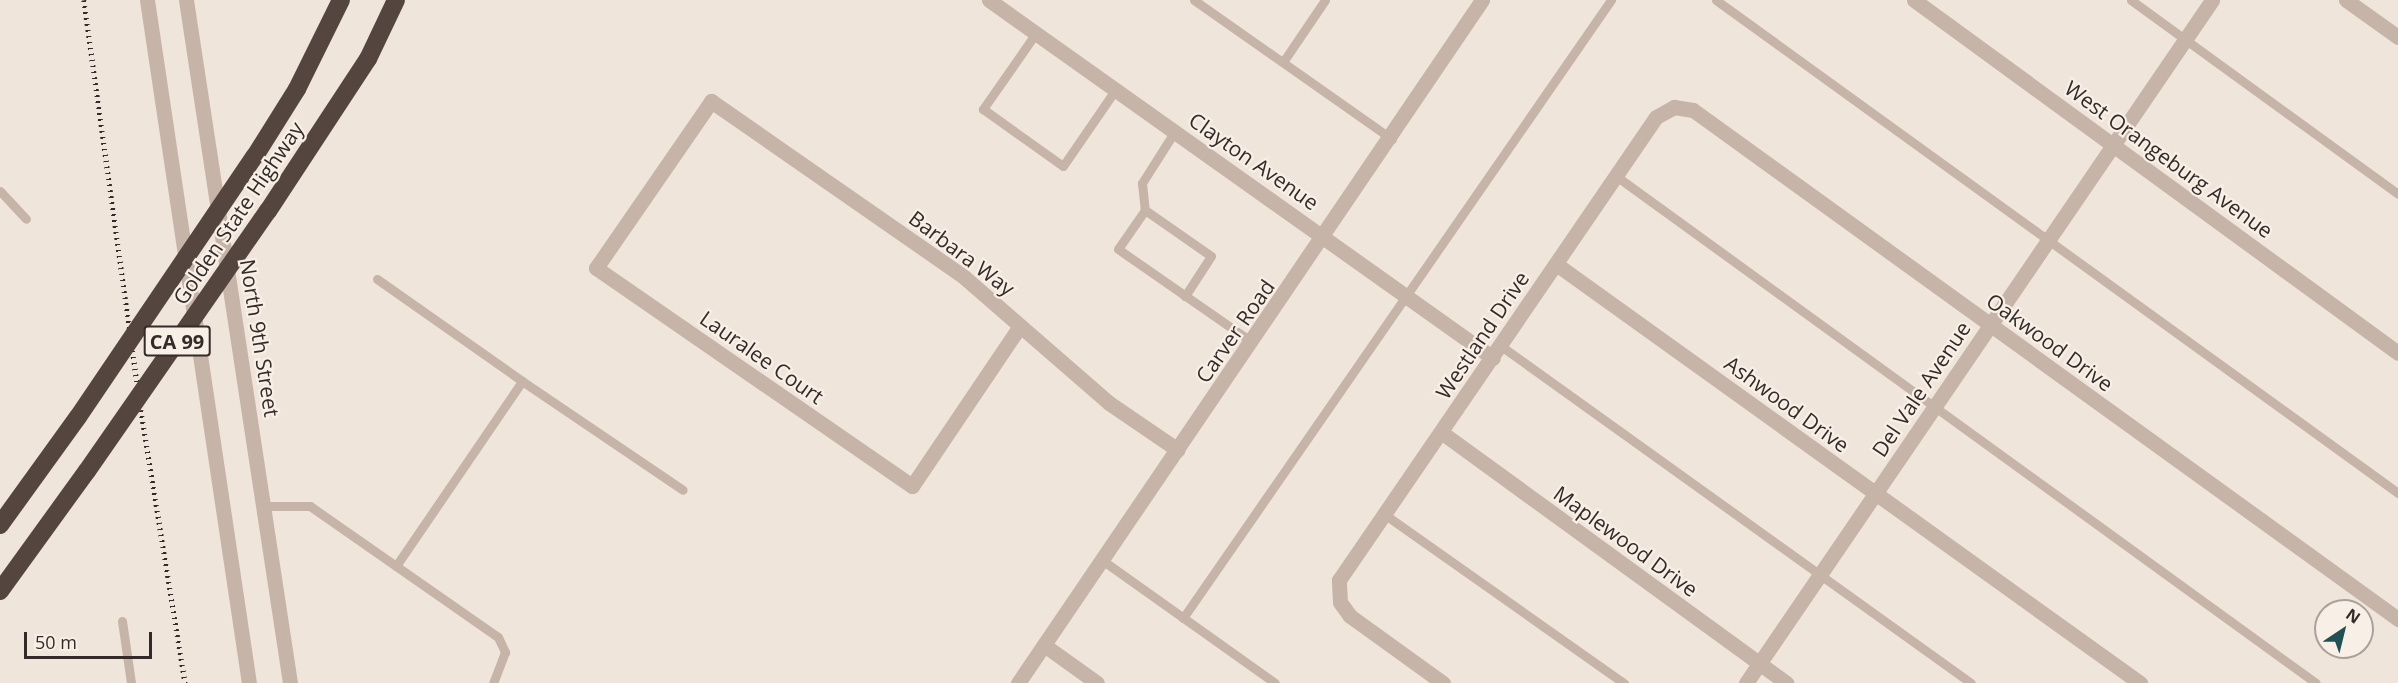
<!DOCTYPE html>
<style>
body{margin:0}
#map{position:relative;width:2398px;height:683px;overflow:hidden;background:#f0e5db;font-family:"Open Sans",sans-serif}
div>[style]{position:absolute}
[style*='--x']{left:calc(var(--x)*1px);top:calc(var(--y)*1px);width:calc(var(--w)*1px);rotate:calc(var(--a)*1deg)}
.service>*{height:9px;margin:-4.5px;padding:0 4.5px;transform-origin:4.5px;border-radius:4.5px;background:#c7b4a8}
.minor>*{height:15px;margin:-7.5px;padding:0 7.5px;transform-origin:7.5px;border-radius:7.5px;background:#c7b4a8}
.tertiary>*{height:15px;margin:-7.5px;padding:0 7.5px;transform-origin:7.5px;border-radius:7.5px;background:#c7b4a8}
.motorway>*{height:18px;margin:-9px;padding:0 9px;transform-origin:9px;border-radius:9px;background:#54453f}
.rail>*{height:4.5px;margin-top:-2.25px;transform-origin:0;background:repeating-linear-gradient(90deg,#342b28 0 1.5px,transparent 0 6px)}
.motorway-bridge>*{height:18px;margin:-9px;padding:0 9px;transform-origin:9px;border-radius:9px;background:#54453f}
span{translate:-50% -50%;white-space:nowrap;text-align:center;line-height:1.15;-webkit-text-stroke:4.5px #f8efe7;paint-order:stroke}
.shield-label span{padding:2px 4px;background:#f8efe7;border:2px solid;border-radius:4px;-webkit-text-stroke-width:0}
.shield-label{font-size:20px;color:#342b28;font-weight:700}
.street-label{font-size:21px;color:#342b28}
.north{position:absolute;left:2314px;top:599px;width:60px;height:60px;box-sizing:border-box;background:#f8efe7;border:2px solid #aaa19b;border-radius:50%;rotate:35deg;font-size:16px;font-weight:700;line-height:24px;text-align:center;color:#342b28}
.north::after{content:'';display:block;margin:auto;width:21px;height:27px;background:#215152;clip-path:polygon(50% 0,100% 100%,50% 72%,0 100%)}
.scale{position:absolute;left:24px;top:632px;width:128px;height:27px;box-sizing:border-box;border:3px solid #342b28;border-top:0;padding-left:8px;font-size:18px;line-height:21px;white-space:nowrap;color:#342b28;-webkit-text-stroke:4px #f8efe7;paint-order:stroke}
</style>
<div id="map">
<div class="service">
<i style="--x:1194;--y:0;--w:242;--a:35.1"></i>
<i style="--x:1716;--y:0;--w:842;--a:35.86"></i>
<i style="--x:2131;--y:0;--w:330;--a:36"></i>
<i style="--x:1036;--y:33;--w:93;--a:124.9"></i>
<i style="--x:983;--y:109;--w:98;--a:35.5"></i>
<i style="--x:1063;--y:166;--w:93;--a:-55.5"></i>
<i style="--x:1283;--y:62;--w:75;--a:-55.9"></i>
<i style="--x:1175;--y:131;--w:62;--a:122.4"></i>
<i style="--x:1142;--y:183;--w:27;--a:84"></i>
<i style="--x:1145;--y:210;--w:47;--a:124.7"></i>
<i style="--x:1118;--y:249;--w:163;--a:34.8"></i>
<i style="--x:1616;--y:176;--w:864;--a:35.92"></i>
<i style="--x:0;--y:191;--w:38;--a:47"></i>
<i style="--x:1145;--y:210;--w:80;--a:34.9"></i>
<i style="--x:1211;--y:256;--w:48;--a:123"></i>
<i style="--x:377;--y:279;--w:177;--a:35.1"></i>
<i style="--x:1501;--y:346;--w:578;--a:35.64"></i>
<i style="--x:264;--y:506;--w:46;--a:0"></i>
<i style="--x:310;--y:506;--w:229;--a:34.9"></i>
<i style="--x:498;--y:637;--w:17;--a:65"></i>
<i style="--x:505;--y:652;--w:33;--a:111"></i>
<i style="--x:1384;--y:514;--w:294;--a:35.2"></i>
<i style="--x:1102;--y:560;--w:212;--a:35.4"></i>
<i style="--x:396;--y:566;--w:224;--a:-55.7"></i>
<i style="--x:522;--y:381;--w:194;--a:34.1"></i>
<i style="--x:1183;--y:618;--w:752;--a:-55.3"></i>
<i style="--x:122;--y:621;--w:63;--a:81.7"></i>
</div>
<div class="minor">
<i style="--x:989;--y:0;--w:618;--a:35.39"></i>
<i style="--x:2346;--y:0;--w:64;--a:35.4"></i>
<i style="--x:1556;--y:264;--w:719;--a:35.66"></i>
<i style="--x:1020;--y:326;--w:193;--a:124"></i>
<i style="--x:912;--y:486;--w:384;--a:-145.4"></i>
<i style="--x:596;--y:268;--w:203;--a:-55.4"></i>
<i style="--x:711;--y:101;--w:308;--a:34.8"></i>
<i style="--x:964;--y:277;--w:192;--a:41"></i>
<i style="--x:1109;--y:403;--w:83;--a:34.3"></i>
<i style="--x:1441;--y:432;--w:427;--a:36"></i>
<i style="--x:1443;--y:683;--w:115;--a:-144.2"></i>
<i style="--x:1350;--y:616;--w:17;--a:-126"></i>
<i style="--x:1340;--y:602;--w:22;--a:-93"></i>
<i style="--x:1339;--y:580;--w:561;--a:-55.6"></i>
<i style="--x:1656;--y:117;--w:21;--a:-29"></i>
<i style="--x:1674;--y:107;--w:19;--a:9"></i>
<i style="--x:1693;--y:110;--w:870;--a:35.83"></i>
<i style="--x:1746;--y:683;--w:827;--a:-55.69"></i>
</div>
<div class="tertiary">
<i style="--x:147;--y:0;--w:691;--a:81.51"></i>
<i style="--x:186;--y:0;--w:691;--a:81.34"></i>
<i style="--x:1914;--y:0;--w:599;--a:36.1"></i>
<i style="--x:1044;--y:645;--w:65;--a:35.6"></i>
<i style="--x:1018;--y:683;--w:826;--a:-55.81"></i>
</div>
<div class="motorway">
<i style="--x:255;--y:156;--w:79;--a:-57.9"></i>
<i style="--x:297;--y:89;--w:99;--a:-63.7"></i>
<i style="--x:268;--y:211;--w:182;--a:-56.7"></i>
<i style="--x:368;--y:59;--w:65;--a:-64.6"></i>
<i style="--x:0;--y:525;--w:133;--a:-54.2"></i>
<i style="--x:0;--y:591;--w:148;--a:-54.1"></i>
</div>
<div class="rail">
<i style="--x:84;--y:0;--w:414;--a:82.1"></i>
<i style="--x:141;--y:410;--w:277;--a:80.8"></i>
</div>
<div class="motorway-bridge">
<i style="--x:78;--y:417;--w:315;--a:-55.9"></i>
<i style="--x:87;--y:471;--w:317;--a:-55.2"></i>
</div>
<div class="shield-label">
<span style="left:177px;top:341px">CA 99</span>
</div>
<div class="street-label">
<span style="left:2169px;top:159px;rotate:36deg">West Orangeburg Avenue</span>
<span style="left:1254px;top:161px;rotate:35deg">Clayton Avenue</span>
<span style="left:238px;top:213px;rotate:-56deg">Golden State Highway</span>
<span style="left:962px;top:253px;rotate:37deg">Barbara Way</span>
<span style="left:1235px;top:331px;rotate:-55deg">Carver Road</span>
<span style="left:1482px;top:335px;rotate:-56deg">Westland Drive</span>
<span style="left:260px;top:338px;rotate:81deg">North 9th Street</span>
<span style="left:2050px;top:342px;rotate:36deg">Oakwood Drive</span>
<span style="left:762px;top:357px;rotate:35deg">Lauralee Court</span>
<span style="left:1921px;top:389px;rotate:-56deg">Del Vale Avenue</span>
<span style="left:1787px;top:404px;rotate:36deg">Ashwood Drive</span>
<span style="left:1626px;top:541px;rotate:36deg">Maplewood Drive</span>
</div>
<div class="north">N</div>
<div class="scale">50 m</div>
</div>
